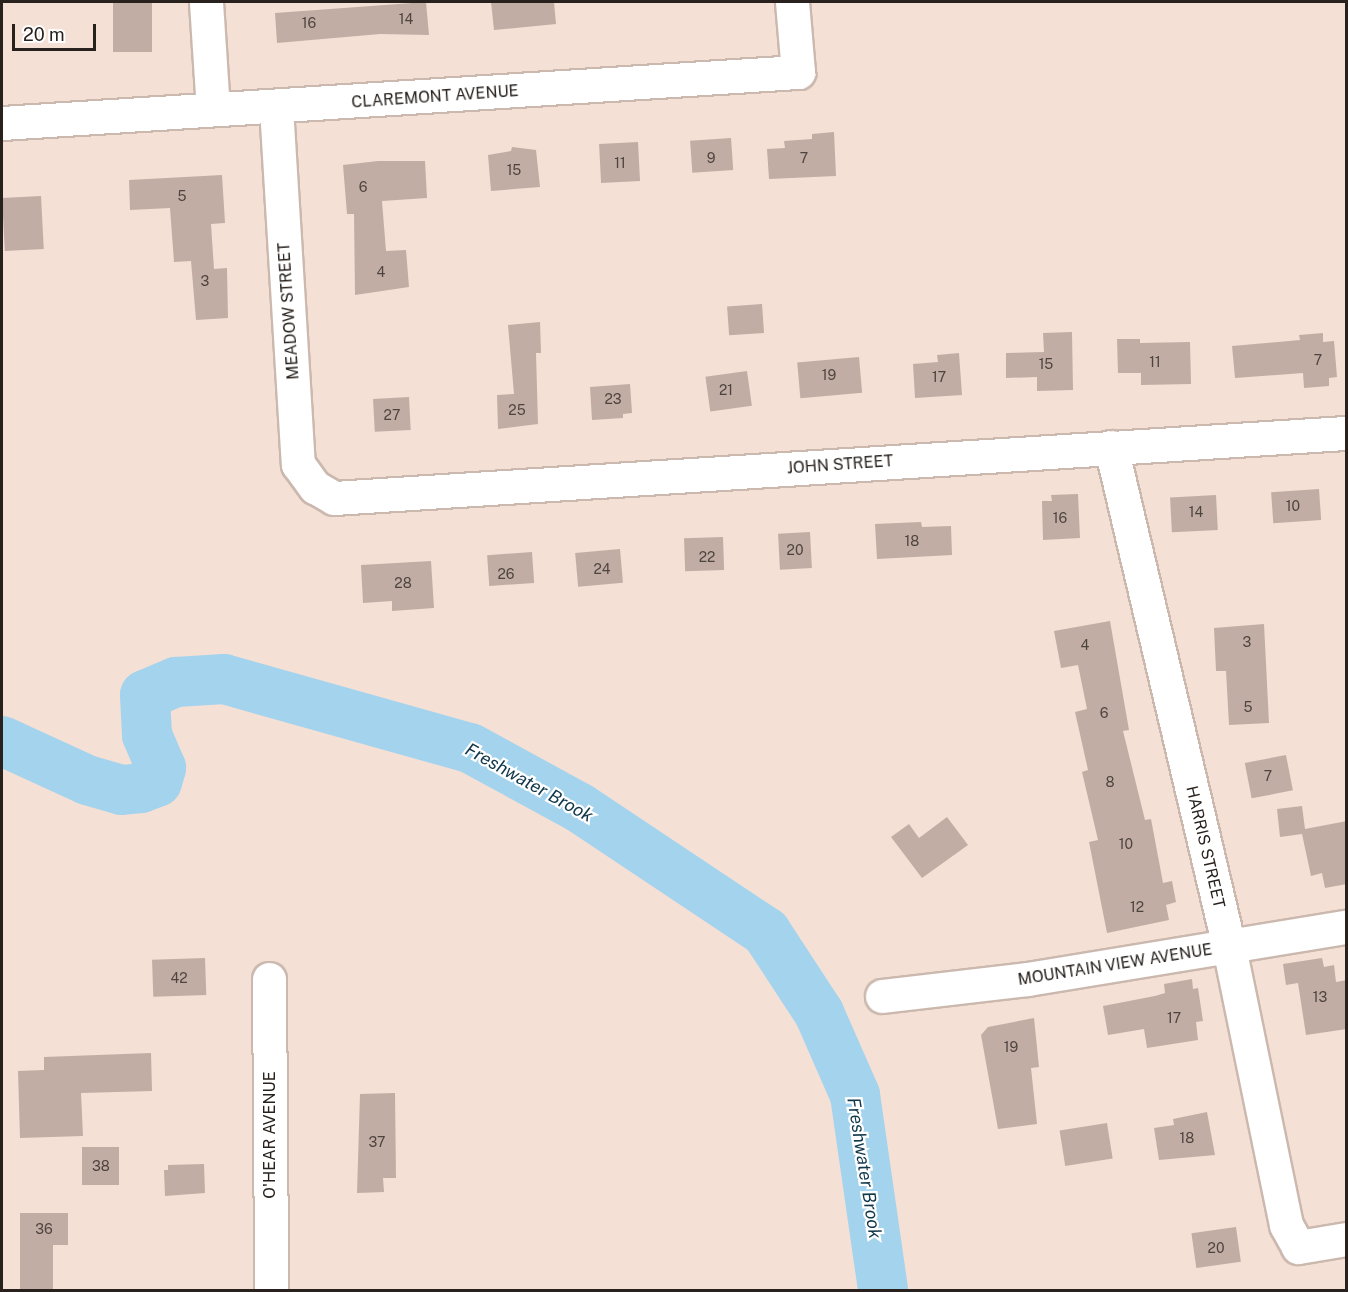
<!DOCTYPE html>
<style>
body{margin:0}
#map{position:relative;width:1348px;height:1292px;overflow:hidden;background:#f4e0d5;font-family:"Public Sans",sans-serif}
div>[style]{position:absolute}
[style*='--x']{left:calc(var(--x)*1px);top:calc(var(--y)*1px);width:calc(var(--w)*1px);rotate:calc(var(--a)*1deg)}
.river>*{height:50px;margin:-25px;padding:0 25px;transform-origin:25px;border-radius:25px;background:#a4d3ee}
.building>*{inset:0;background:#c1ada4;transform-origin:0 0}
.roads{filter:drop-shadow(2px 0 #cbb8ae) drop-shadow(-2px 0 #cbb8ae) drop-shadow(0 2px #cbb8ae) drop-shadow(0 -2px #cbb8ae)}
.minor>*{height:33px;margin:-16.5px;padding:0 16.5px;transform-origin:16.5px;border-radius:16.5px;background:#fff}
span{translate:-50% -50%;white-space:nowrap;text-align:center;line-height:1.15;-webkit-text-stroke:4.5px #fff;paint-order:stroke}
.number-label{font-size:14px;color:#4e443f}
.number-label span{-webkit-text-stroke-width:0}
.street-label{font-size:16px;color:#28211d}
.water-label{font-size:18px;color:#10374a;font-style:italic}
.frame{position:absolute;inset:0;border:3px solid #28211d;pointer-events:none}
.scale{position:absolute;left:12px;top:24px;width:84px;height:27px;box-sizing:border-box;border:3px solid #28211d;border-top:0;padding-left:8px;font-size:18px;line-height:21px;white-space:nowrap;color:#28211d;-webkit-text-stroke:4px #fff;paint-order:stroke}
</style>
<div id="map">
<div class="river">
<i style="--x:2;--y:741;--w:94;--a:24.6"></i>
<i style="--x:87;--y:780;--w:36;--a:16"></i>
<i style="--x:122;--y:790;--w:19;--a:-6"></i>
<i style="--x:141;--y:788;--w:17;--a:-21"></i>
<i style="--x:157;--y:782;--w:15;--a:-74"></i>
<i style="--x:161;--y:768;--w:36;--a:-113"></i>
<i style="--x:147;--y:735;--w:40;--a:-92.9"></i>
<i style="--x:145;--y:695;--w:34;--a:-23"></i>
<i style="--x:176;--y:682;--w:48;--a:-3.6"></i>
<i style="--x:224;--y:679;--w:255;--a:15.7"></i>
<i style="--x:470;--y:748;--w:125;--a:28.6"></i>
<i style="--x:580;--y:808;--w:224;--a:33.7"></i>
<i style="--x:766;--y:932;--w:97;--a:56.8"></i>
<i style="--x:819;--y:1013;--w:90;--a:66.3"></i>
<i style="--x:855;--y:1095;--w:197;--a:81.8"></i>
</div>
<div class="building">
<i style="left:113px;top:2px;width:39px;height:50px"></i>
<i style="clip-path:polygon(426px 2px,429px 35px,380px 34px,277px 43px,275px 13px)"></i>
<i style="clip-path:polygon(491px 2px,554px 2px,556px 24px,494px 30px)"></i>
<i style="clip-path:polygon(834px 132px,836px 176px,769px 179px,767px 149px,785px 148px,784px 141px,812px 139px,812px 134px)"></i>
<i style="left:731px;top:138px;width:32px;height:41px;rotate:86deg"></i>
<i style="left:638px;top:142px;width:39px;height:39px;rotate:87deg"></i>
<i style="clip-path:polygon(512px 147px,536px 150px,540px 187px,491px 191px,488px 155px,511px 151px)"></i>
<i style="clip-path:polygon(378px 161px,425px 161px,427px 198px,382px 201px,386px 251px,406px 250px,409px 287px,355px 295px,354px 214px,347px 214px,343px 165px)"></i>
<i style="clip-path:polygon(222px 175px,225px 223px,211px 224px,214px 269px,227px 268px,228px 318px,196px 320px,191px 261px,174px 262px,170px 208px,130px 210px,129px 180px)"></i>
<i style="left:41px;top:196px;width:53px;height:39px;rotate:87deg"></i>
<i style="left:762px;top:304px;width:29px;height:35px;rotate:86deg"></i>
<i style="clip-path:polygon(540px 322px,541px 353px,536px 353px,538px 424px,498px 429px,497px 395px,514px 394px,508px 325px)"></i>
<i style="clip-path:polygon(1072px 332px,1073px 390px,1037px 391px,1037px 377px,1006px 378px,1006px 353px,1044px 352px,1043px 333px)"></i>
<i style="clip-path:polygon(1323px 333px,1323px 342px,1334px 341px,1337px 377px,1329px 378px,1329px 386px,1304px 388px,1303px 373px,1235px 378px,1232px 346px,1300px 340px,1299px 335px)"></i>
<i style="clip-path:polygon(1117px 339px,1140px 339px,1140px 343px,1190px 342px,1191px 384px,1141px 385px,1141px 373px,1118px 373px)"></i>
<i style="clip-path:polygon(959px 353px,962px 395px,915px 398px,913px 364px,938px 362px,937px 355px)"></i>
<i style="left:859px;top:357px;width:36px;height:62px;rotate:85deg"></i>
<i style="left:747px;top:371px;width:35px;height:42px;rotate:82deg"></i>
<i style="clip-path:polygon(630px 384px,632px 413px,623px 414px,623px 418px,592px 420px,590px 387px)"></i>
<i style="left:409px;top:397px;width:33px;height:36px;rotate:87deg"></i>
<i style="left:1319px;top:489px;width:31px;height:48px;rotate:86deg"></i>
<i style="clip-path:polygon(1078px 494px,1080px 538px,1043px 540px,1042px 501px,1052px 501px,1051px 495px)"></i>
<i style="left:1216px;top:495px;width:35px;height:46px;rotate:87deg"></i>
<i style="clip-path:polygon(921px 522px,922px 527px,951px 526px,952px 555px,877px 559px,875px 524px)"></i>
<i style="left:810px;top:532px;width:36px;height:32px;rotate:87deg"></i>
<i style="left:723px;top:537px;width:33px;height:39px;rotate:88deg"></i>
<i style="left:620px;top:549px;width:34px;height:45px;rotate:85deg"></i>
<i style="left:532px;top:552px;width:31px;height:45px;rotate:86deg"></i>
<i style="clip-path:polygon(431px 561px,434px 608px,392px 611px,392px 601px,363px 603px,361px 565px)"></i>
<i style="clip-path:polygon(1110px 621px,1129px 730px,1123px 731px,1145px 820px,1151px 819px,1163px 883px,1172px 881px,1176px 902px,1166px 905px,1169px 920px,1107px 933px,1089px 842px,1098px 840px,1082px 772px,1088px 770px,1075px 712px,1087px 709px,1078px 665px,1061px 668px,1054px 631px)"></i>
<i style="clip-path:polygon(1264px 624px,1269px 723px,1229px 725px,1226px 671px,1216px 671px,1214px 628px)"></i>
<i style="left:1286px;top:755px;width:36px;height:42px;rotate:79deg"></i>
<i style="clip-path:polygon(1302px 806px,1305px 829px,1347px 821px,1347px 884px,1325px 888px,1322px 873px,1311px 876px,1302px 834px,1280px 837px,1277px 809px)"></i>
<i style="clip-path:polygon(947px 817px,968px 845px,922px 878px,891px 837px,909px 824px,919px 838px)"></i>
<i style="left:205px;top:958px;width:37px;height:53px;rotate:88deg"></i>
<i style="clip-path:polygon(1322px 958px,1324px 967px,1334px 965px,1336px 982px,1347px 980px,1347px 1029px,1306px 1035px,1298px 983px,1286px 985px,1283px 964px)"></i>
<i style="clip-path:polygon(1192px 979px,1193px 989px,1198px 988px,1203px 1021px,1196px 1022px,1198px 1040px,1147px 1048px,1144px 1029px,1108px 1035px,1103px 1006px,1155px 996px,1165px 993px,1164px 984px)"></i>
<i style="clip-path:polygon(1034px 1018px,1039px 1067px,1031px 1068px,1037px 1124px,998px 1129px,981px 1035px,988px 1027px)"></i>
<i style="clip-path:polygon(151px 1053px,152px 1091px,81px 1093px,83px 1136px,20px 1138px,18px 1071px,44px 1070px,44px 1057px)"></i>
<i style="clip-path:polygon(395px 1093px,396px 1178px,383px 1178px,384px 1192px,357px 1193px,360px 1094px)"></i>
<i style="clip-path:polygon(1207px 1112px,1215px 1155px,1159px 1160px,1154px 1128px,1174px 1125px,1173px 1119px)"></i>
<i style="left:1107px;top:1123px;width:36px;height:48px;rotate:81deg"></i>
<i style="left:82px;top:1147px;width:37px;height:38px"></i>
<i style="clip-path:polygon(204px 1164px,205px 1193px,165px 1196px,164px 1170px,168px 1170px,168px 1165px)"></i>
<i style="clip-path:polygon(20px 1213px,68px 1213px,68px 1245px,53px 1245px,53px 1290px,20px 1290px)"></i>
<i style="left:1236px;top:1227px;width:35px;height:45px;rotate:82deg"></i>
</div>
<div class="roads">
<div class="minor">
<i style="--x:206;--y:2;--w:107;--a:86.3"></i>
<i style="--x:276;--y:107;--w:358;--a:86.5"></i>
<i style="--x:298;--y:464;--w:29;--a:54"></i>
<i style="--x:315;--y:487;--w:22;--a:30"></i>
<i style="--x:334;--y:498;--w:1014;--a:-3.68"></i>
<i style="--x:2;--y:123;--w:798;--a:-3.67"></i>
<i style="--x:798;--y:72;--w:70;--a:-94.9"></i>
<i style="--x:1111;--y:447;--w:514;--a:76.72"></i>
<i style="--x:1229;--y:947;--w:284;--a:78.4"></i>
<i style="--x:1286;--y:1225;--w:25;--a:61"></i>
<i style="--x:1298;--y:1247;--w:49;--a:-9.5"></i>
<i style="--x:269;--y:979;--w:311;--a:89.6"></i>
<i style="--x:882;--y:996;--w:146;--a:-6.7"></i>
<i style="--x:1027;--y:979;--w:323;--a:-9.3"></i>
</div>
</div>
<div class="number-label">
<span style="left:406px;top:19px">14</span>
<span style="left:309px;top:23px">16</span>
<span style="left:711px;top:158px">9</span>
<span style="left:804px;top:158px">7</span>
<span style="left:620px;top:163px">11</span>
<span style="left:514px;top:170px">15</span>
<span style="left:363px;top:187px">6</span>
<span style="left:182px;top:196px">5</span>
<span style="left:381px;top:272px">4</span>
<span style="left:205px;top:281px">3</span>
<span style="left:1318px;top:360px">7</span>
<span style="left:1155px;top:362px">11</span>
<span style="left:1046px;top:364px">15</span>
<span style="left:829px;top:375px">19</span>
<span style="left:939px;top:377px">17</span>
<span style="left:726px;top:390px">21</span>
<span style="left:613px;top:399px">23</span>
<span style="left:517px;top:410px">25</span>
<span style="left:392px;top:415px">27</span>
<span style="left:1293px;top:506px">10</span>
<span style="left:1196px;top:512px">14</span>
<span style="left:1060px;top:518px">16</span>
<span style="left:912px;top:541px">18</span>
<span style="left:795px;top:550px">20</span>
<span style="left:707px;top:557px">22</span>
<span style="left:602px;top:569px">24</span>
<span style="left:506px;top:574px">26</span>
<span style="left:403px;top:583px">28</span>
<span style="left:1247px;top:642px">3</span>
<span style="left:1085px;top:645px">4</span>
<span style="left:1248px;top:707px">5</span>
<span style="left:1104px;top:713px">6</span>
<span style="left:1268px;top:776px">7</span>
<span style="left:1110px;top:782px">8</span>
<span style="left:1126px;top:844px">10</span>
<span style="left:1137px;top:907px">12</span>
<span style="left:179px;top:978px">42</span>
<span style="left:1320px;top:997px">13</span>
<span style="left:1174px;top:1018px">17</span>
<span style="left:1011px;top:1047px">19</span>
<span style="left:1187px;top:1138px">18</span>
<span style="left:377px;top:1142px">37</span>
<span style="left:101px;top:1166px">38</span>
<span style="left:44px;top:1229px">36</span>
<span style="left:1216px;top:1248px">20</span>
</div>
<div class="street-label">
<span style="left:435px;top:97px;rotate:-4deg">CLAREMONT AVENUE</span>
<span style="left:289px;top:311px;rotate:-94deg">MEADOW STREET</span>
<span style="left:840px;top:465px;rotate:-4deg">JOHN STREET</span>
<span style="left:1205px;top:847px;rotate:77deg">HARRIS STREET</span>
<span style="left:1115px;top:965px;rotate:-9deg">MOUNTAIN VIEW AVENUE</span>
<span style="left:270px;top:1135px;rotate:-90deg">O'HEAR AVENUE</span>
</div>
<div class="water-label">
<span style="left:529px;top:783px;rotate:29deg">Freshwater Brook</span>
<span style="left:864px;top:1168px;rotate:81deg">Freshwater Brook</span>
</div>
<div class="frame"></div>
<div class="scale">20 m</div>
</div>
